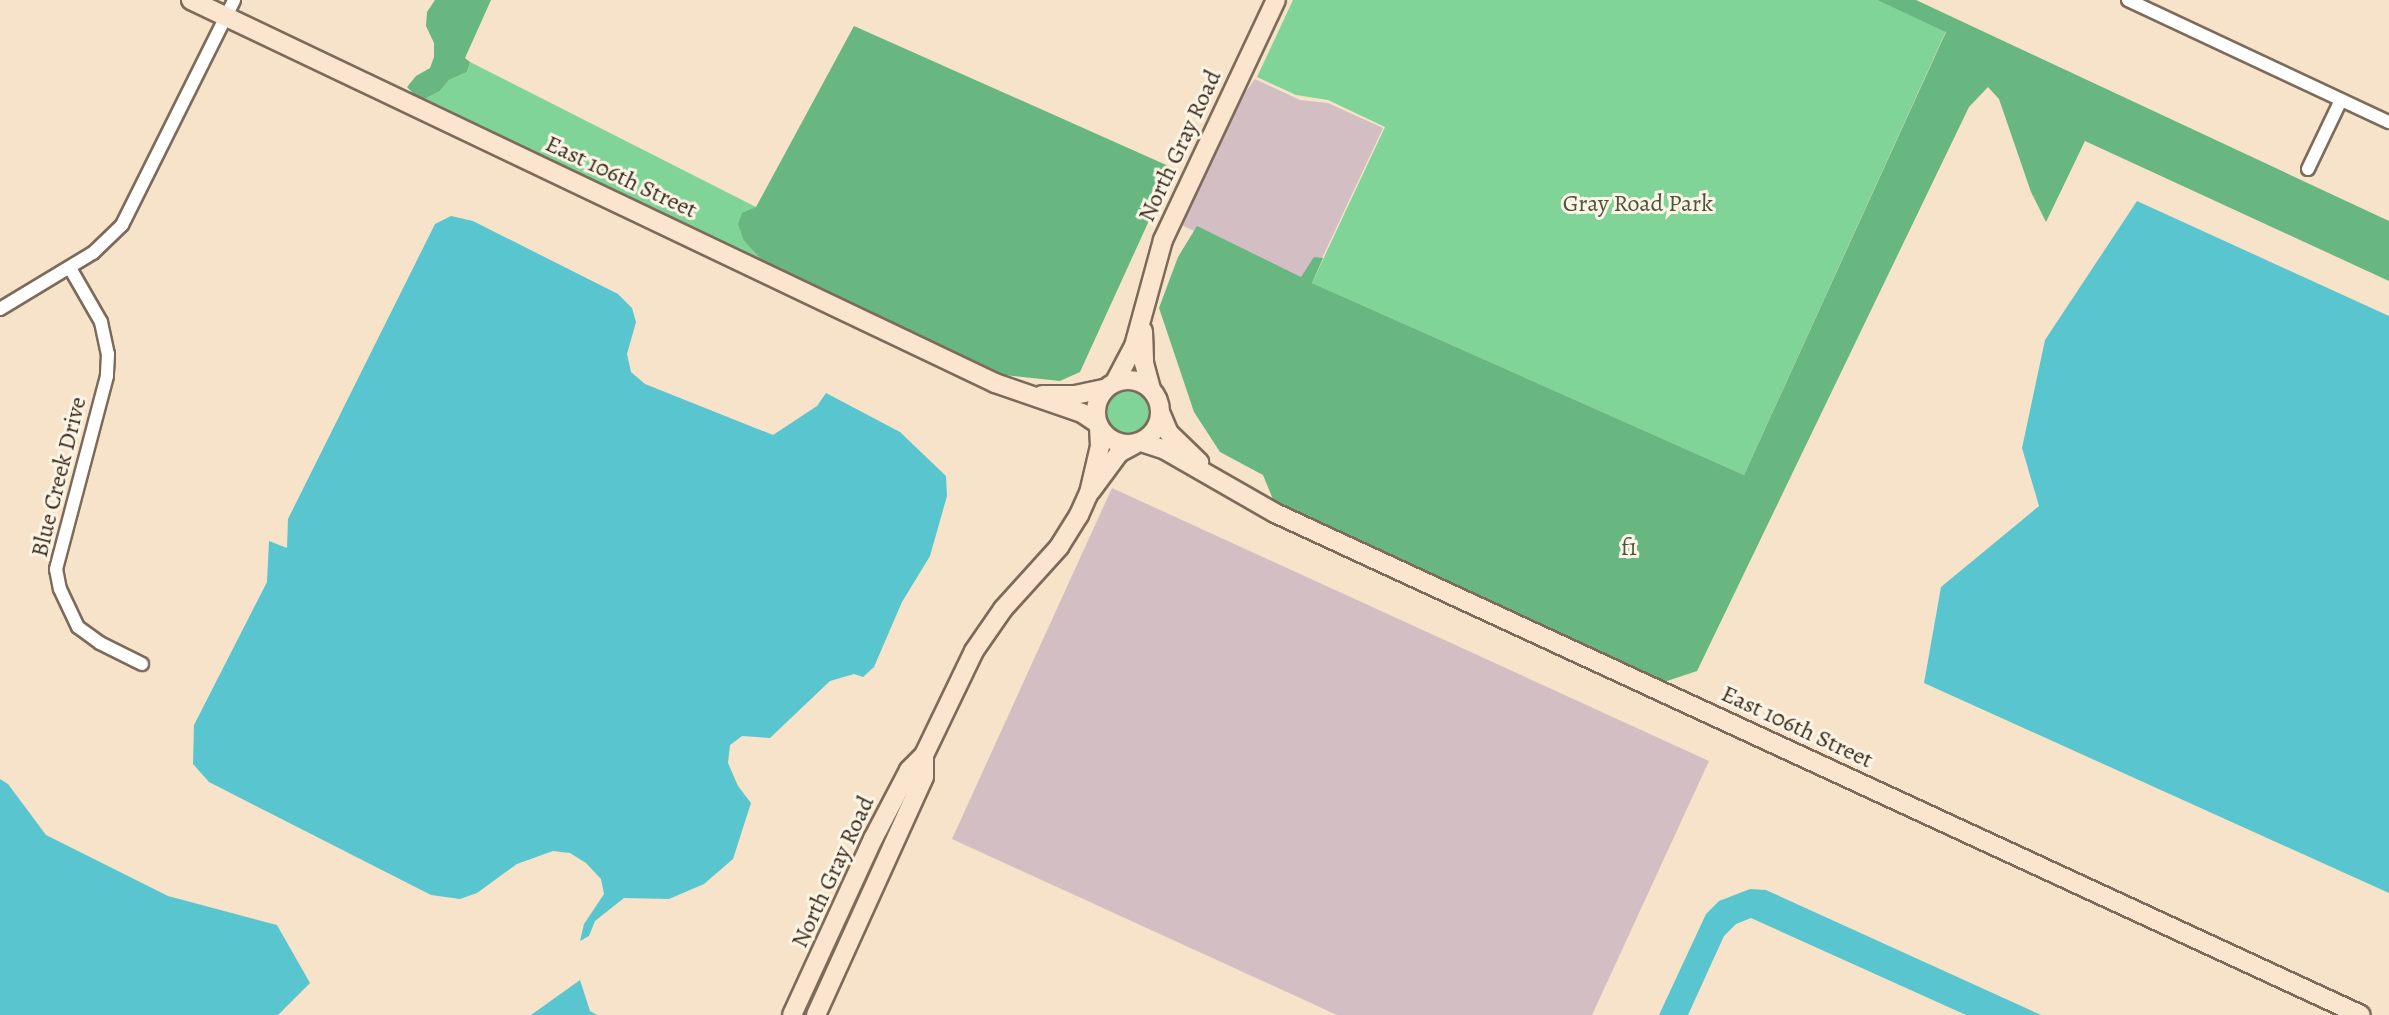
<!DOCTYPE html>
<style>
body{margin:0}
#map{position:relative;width:2389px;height:1015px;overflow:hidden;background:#f6e3c9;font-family:Alegreya,serif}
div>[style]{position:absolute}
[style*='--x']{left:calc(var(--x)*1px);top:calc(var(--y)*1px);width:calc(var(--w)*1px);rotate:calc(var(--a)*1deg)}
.industrial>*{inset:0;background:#d2bec3}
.green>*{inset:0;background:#80d497}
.round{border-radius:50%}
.forest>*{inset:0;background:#68b680}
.water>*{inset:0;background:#59c6cf}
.roads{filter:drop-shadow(2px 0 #7c6b5a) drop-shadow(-2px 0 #7c6b5a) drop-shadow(0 2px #7c6b5a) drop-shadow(0 -2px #7c6b5a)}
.street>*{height:12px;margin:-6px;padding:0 6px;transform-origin:6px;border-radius:6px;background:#fff}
.secondary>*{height:18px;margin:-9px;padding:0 9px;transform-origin:9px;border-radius:9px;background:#fbe5cf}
.secondary>.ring{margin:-9px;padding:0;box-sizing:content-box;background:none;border:18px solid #fbe5cf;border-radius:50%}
span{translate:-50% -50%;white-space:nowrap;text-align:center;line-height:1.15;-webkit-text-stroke:6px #fcf5e5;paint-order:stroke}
.street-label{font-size:24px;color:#3b2a1e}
.park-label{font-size:24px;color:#4c543c}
</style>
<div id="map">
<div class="industrial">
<i style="clip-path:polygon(1255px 79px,1300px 100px,1328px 103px,1383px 128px,1310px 284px,1179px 224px,1230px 113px)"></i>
<i style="clip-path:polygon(1112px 488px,1709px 761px,1592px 1015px,1337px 1015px,952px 839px)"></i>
</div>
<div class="green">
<i style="clip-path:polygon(1293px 0,1877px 0,1946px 31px,1744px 475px,1312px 283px,1385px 127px,1328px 100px,1296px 95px,1257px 77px)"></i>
<i style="clip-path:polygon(470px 62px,756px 207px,744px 241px,766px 265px,421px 101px,440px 91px,449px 80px,467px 72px)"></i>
<i class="round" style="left:1103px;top:388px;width:48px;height:48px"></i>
</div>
<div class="forest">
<i style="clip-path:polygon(435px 0,491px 0,465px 58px,470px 62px,467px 72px,449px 80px,440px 91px,421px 101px,407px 87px,416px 76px,430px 68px,434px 57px,434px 43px,426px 26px,427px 12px)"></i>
<i style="clip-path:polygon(1877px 0,1916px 0,2389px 221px,2389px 281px,2085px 141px,2046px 222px,2031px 192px,1999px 99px,1988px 87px,1969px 107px,1697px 671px,1655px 685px,1277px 509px,1263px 475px,1220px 452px,1194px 412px,1159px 308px,1178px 257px,1197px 226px,1301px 277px,1314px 257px,1323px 258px,1312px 283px,1744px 475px,1946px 32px)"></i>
<i style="clip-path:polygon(854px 26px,1173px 168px,1080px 372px,1060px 381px,978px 372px,766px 265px,744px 241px,738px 224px,742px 213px,756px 207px)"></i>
</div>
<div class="water">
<i style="clip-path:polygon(2137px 201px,2389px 316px,2389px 893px,1924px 683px,1941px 587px,2039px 506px,2022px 448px,2045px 340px)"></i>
<i style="clip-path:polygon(451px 216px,473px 221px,618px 294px,632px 308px,636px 322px,627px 354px,631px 372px,645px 384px,773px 435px,817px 406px,826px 393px,900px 432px,946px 476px,947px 496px,930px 556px,902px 602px,874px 667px,863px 677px,854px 674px,830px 681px,770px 738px,742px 736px,730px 745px,728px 763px,738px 786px,751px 803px,733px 859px,704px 884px,669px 899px,624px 898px,595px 921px,589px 936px,580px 941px,584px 924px,604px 894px,601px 879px,586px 863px,570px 853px,553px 851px,517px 864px,477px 893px,460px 899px,431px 895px,209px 782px,193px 764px,194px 725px,267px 582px,269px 541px,287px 548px,288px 519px,435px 224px)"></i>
<i style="clip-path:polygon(0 779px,8px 784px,46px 835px,168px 896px,277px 925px,310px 983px,278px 1015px,0 1015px)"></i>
<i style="clip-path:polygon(1750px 889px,1766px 890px,2041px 1015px,1966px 1015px,1751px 918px,1736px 924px,1724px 936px,1688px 1015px,1659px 1015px,1706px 914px,1719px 901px)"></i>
<i style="clip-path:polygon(580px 980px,590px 1011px,597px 1015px,531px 1015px)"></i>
</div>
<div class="roads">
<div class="street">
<i style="--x:2128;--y:0;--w:288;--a:25.1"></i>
<i style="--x:2308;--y:169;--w:76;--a:-64.4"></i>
<i style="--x:70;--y:268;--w:62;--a:60.1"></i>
<i style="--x:101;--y:322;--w:33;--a:78"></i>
<i style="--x:108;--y:354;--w:22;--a:93"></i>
<i style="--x:107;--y:376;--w:200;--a:104.8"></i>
<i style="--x:56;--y:569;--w:20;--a:79"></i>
<i style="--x:60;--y:589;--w:42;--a:64.7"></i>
<i style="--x:78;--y:627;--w:27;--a:36"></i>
<i style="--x:100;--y:643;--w:47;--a:26.6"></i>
<i style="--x:0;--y:309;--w:109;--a:-31.1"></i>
<i style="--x:93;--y:253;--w:40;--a:-44"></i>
<i style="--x:122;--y:225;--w:251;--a:-63.5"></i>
</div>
<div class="secondary">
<i style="--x:191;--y:0;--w:891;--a:25.47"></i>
<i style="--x:995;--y:383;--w:92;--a:19"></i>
<i style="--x:1082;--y:413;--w:18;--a:34"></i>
<i style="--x:1143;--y:331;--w:32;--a:88"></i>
<i style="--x:1144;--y:363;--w:27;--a:75"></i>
<i class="ring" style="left:1096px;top:380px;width:46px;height:46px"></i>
<i style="--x:1115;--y:382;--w:41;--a:-62.2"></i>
<i style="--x:1134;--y:346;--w:110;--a:-74.7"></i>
<i style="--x:1163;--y:240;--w:265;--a:-64.8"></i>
<i style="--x:1042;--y:395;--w:33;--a:0"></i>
<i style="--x:1075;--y:395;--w:30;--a:-12"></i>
<i style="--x:1160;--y:412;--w:23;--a:67"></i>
<i style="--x:1169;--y:433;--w:42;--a:44"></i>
<i style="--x:1141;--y:442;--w:25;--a:18"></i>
<i style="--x:1165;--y:450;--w:127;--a:29.8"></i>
<i style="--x:1275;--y:513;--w:1196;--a:24.81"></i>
<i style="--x:1091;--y:491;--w:47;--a:-53.6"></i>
<i style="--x:1119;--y:453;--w:18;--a:-29"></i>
<i style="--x:792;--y:1015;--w:194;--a:-65.3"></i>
<i style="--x:873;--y:839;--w:78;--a:-62.4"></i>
<i style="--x:909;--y:770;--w:21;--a:-45"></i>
<i style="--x:924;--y:755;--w:115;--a:-64.3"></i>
<i style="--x:974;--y:651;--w:51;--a:-55.4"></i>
<i style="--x:1003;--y:609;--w:84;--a:-47.9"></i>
<i style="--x:1059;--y:547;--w:38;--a:-58"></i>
<i style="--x:1079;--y:515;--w:24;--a:-66"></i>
<i style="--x:1089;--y:493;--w:48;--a:-76.8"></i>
<i style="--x:1100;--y:446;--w:18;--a:-93"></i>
<i style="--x:816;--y:1015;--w:261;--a:-65.6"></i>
<i style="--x:924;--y:777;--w:22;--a:-90"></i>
</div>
</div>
<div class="street-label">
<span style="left:1180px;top:146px;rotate:-65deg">North Gray Road</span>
<span style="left:621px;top:177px;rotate:25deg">East 106th Street</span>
<span style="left:59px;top:477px;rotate:-76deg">Blue Creek Drive</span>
<span style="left:1797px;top:727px;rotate:25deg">East 106th Street</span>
<span style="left:833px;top:872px;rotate:-65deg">North Gray Road</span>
</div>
<div class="park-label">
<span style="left:1638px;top:204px">Gray Road Park</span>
<span style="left:1629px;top:548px">f1</span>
</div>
</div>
